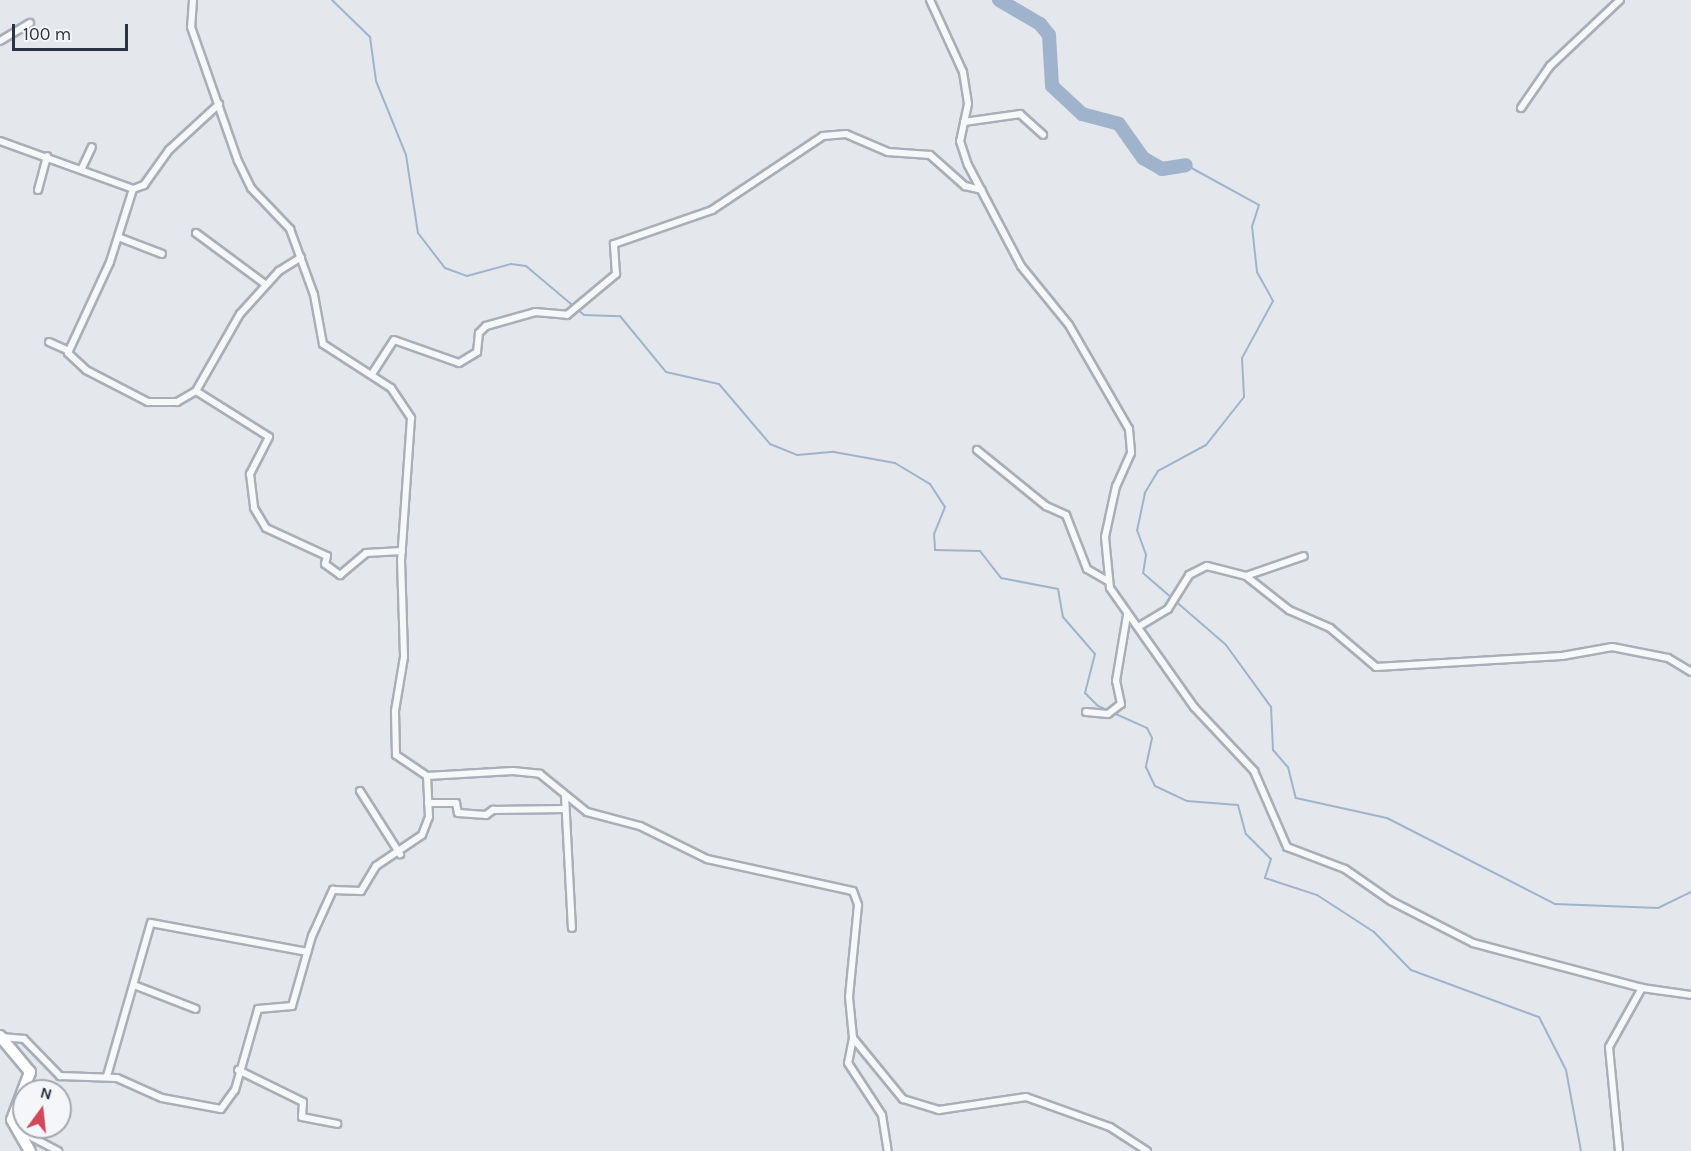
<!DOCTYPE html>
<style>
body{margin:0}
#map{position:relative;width:1691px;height:1151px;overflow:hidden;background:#e4e7ec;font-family:Karla,sans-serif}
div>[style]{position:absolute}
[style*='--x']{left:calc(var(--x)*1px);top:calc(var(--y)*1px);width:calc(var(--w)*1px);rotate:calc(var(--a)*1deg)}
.stream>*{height:2px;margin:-1px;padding:0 1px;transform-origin:1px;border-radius:1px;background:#9fb4cc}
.river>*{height:14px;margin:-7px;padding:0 7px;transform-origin:7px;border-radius:7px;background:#9fb4cc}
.roads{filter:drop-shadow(2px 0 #a9aeb7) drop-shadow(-2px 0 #a9aeb7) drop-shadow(0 2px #a9aeb7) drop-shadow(0 -2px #a9aeb7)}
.street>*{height:6px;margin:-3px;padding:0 3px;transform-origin:3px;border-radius:3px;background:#f7f8fa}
.primary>*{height:10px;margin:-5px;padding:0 5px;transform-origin:5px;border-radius:5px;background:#fff}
span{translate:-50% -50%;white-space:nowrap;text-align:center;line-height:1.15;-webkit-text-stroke:4.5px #f4f6f9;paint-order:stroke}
.north{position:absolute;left:12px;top:1079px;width:60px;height:60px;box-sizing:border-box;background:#f4f6f9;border:2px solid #a4a8b1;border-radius:50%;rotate:15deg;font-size:16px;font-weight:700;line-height:24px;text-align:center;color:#2b3445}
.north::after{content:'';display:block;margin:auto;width:21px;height:27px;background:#d1495b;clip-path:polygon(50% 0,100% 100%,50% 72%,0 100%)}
.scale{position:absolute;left:12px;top:24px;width:116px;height:27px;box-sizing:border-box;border:3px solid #2b3445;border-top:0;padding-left:8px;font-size:18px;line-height:21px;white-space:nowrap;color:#2b3445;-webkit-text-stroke:4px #f4f6f9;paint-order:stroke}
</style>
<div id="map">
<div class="stream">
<i style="--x:332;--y:0;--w:53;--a:44.2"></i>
<i style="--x:370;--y:37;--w:44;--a:82.2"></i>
<i style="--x:376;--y:81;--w:80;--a:67.9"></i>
<i style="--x:406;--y:155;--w:79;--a:81.3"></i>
<i style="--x:418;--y:233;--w:44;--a:52.4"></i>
<i style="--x:445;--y:268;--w:23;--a:20"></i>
<i style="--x:467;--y:276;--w:46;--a:-15.3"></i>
<i style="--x:511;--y:264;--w:15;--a:8"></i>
<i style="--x:526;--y:266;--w:76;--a:40.2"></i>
<i style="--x:584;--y:315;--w:36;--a:2"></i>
<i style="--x:620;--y:316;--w:72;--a:50.6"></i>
<i style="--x:666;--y:372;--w:54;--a:12.8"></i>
<i style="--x:719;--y:384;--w:79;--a:49.6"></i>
<i style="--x:770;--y:444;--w:29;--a:22"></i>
<i style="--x:797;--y:455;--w:37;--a:-5"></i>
<i style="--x:834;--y:452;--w:62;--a:10.2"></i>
<i style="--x:895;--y:463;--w:41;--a:31"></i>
<i style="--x:930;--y:484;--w:27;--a:57"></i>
<i style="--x:945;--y:507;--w:29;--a:112"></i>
<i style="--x:934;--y:534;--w:16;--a:86"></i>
<i style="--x:935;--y:550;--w:45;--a:1.3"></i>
<i style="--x:980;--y:551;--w:34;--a:52"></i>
<i style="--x:1001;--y:578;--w:58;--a:10.9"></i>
<i style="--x:1058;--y:589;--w:28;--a:80"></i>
<i style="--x:1063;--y:617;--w:49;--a:49.1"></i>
<i style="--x:1095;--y:654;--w:40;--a:104.4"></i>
<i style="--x:1085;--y:693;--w:18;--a:45"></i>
<i style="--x:1098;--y:706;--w:54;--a:24.2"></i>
<i style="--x:1147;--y:728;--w:11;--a:63"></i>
<i style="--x:1152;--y:738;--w:30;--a:102"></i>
<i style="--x:1146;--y:767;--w:21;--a:65"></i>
<i style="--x:1155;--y:786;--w:35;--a:25"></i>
<i style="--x:1187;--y:801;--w:51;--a:4.5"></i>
<i style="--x:1238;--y:805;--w:30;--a:75"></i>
<i style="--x:1246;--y:834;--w:35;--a:45"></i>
<i style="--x:1271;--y:859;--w:20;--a:108"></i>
<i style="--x:1265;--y:878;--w:55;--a:18.1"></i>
<i style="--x:1317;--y:895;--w:68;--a:33"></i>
<i style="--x:1374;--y:932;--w:53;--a:45.8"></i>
<i style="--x:1411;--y:970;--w:136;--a:20.2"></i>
<i style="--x:1539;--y:1017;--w:59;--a:63"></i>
<i style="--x:1566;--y:1070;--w:82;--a:79.5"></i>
<i style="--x:1186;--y:165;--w:83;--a:28.7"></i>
<i style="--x:1259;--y:205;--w:22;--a:108"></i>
<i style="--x:1252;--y:226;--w:46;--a:83.8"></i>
<i style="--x:1257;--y:272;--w:33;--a:61"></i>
<i style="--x:1273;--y:301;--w:65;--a:118.5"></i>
<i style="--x:1242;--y:358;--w:39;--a:87"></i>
<i style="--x:1244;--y:397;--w:61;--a:128.4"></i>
<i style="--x:1206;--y:445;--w:55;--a:151.6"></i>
<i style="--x:1158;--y:471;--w:26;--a:121"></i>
<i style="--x:1145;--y:493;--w:38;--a:102"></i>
<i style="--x:1137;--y:530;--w:27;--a:70"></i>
<i style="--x:1146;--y:555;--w:18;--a:99"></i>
<i style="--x:1143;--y:573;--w:110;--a:40.9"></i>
<i style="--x:1226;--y:645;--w:77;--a:54"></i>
<i style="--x:1271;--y:707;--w:43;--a:87.3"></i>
<i style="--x:1273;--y:750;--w:23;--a:49"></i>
<i style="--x:1288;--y:767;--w:32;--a:76"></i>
<i style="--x:1296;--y:798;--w:93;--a:12.4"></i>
<i style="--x:1387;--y:818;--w:189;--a:27.1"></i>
<i style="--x:1555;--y:904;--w:103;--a:2.2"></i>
<i style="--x:1658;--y:908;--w:37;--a:-26"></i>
</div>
<div class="river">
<i style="--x:999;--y:0;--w:48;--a:30.3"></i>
<i style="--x:1040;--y:24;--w:14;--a:51"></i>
<i style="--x:1049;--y:35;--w:51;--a:86.6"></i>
<i style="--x:1052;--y:86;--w:41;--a:43"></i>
<i style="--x:1082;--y:114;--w:38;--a:15"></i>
<i style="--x:1119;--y:124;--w:42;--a:54.8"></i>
<i style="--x:1143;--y:158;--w:22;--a:30"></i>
<i style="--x:1162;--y:169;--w:24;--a:-9"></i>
</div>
<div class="roads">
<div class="street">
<i style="--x:193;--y:0;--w:27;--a:94"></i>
<i style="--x:191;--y:27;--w:142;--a:70.7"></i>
<i style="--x:238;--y:161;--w:30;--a:64"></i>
<i style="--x:251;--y:188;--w:57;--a:46.4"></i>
<i style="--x:290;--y:229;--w:70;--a:70"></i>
<i style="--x:314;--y:295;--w:50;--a:79.6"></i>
<i style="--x:323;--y:344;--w:81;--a:32.9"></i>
<i style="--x:391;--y:388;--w:36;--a:56"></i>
<i style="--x:411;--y:418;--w:142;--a:94"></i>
<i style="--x:401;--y:560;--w:97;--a:88.2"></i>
<i style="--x:404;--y:657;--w:55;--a:99.5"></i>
<i style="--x:395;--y:711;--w:44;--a:88.7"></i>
<i style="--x:396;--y:755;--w:37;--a:34"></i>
<i style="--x:427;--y:776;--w:86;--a:-3.3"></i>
<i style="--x:513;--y:771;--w:27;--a:6"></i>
<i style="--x:540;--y:774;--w:60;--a:39"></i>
<i style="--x:587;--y:812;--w:55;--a:14.8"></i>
<i style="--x:640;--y:826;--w:75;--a:26.2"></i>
<i style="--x:707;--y:859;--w:149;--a:12.4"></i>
<i style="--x:853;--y:891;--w:15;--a:70"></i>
<i style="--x:858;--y:905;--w:92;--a:95.6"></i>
<i style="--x:849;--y:997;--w:41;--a:84.4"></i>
<i style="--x:853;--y:1038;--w:79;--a:50.7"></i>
<i style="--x:903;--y:1099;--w:38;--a:17"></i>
<i style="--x:939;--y:1110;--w:88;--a:-8.5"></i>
<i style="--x:1026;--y:1097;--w:89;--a:19.7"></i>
<i style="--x:1110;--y:1127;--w:44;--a:33"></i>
<i style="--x:930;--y:0;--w:79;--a:65.4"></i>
<i style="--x:963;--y:72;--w:32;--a:81"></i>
<i style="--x:968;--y:104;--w:38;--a:102"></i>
<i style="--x:960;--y:141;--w:25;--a:72"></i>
<i style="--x:968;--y:165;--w:114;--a:62.3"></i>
<i style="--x:1021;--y:266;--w:76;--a:50.9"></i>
<i style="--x:1069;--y:325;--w:120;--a:60"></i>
<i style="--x:1129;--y:429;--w:24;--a:85"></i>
<i style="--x:1131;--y:453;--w:36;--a:114"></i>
<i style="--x:1116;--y:486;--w:52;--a:102.2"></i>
<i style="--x:1105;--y:537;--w:51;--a:84.4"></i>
<i style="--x:1110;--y:588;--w:146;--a:54.8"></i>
<i style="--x:1194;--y:707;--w:88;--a:46.8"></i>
<i style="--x:1254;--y:771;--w:83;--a:66.5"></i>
<i style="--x:1287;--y:847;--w:62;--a:20.8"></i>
<i style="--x:1345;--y:869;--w:56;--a:34.8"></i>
<i style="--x:1391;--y:901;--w:92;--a:27.1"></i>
<i style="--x:1473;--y:943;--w:175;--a:14.9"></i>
<i style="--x:1642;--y:988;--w:49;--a:8.1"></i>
<i style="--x:0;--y:41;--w:35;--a:-31"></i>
<i style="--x:1521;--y:108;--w:51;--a:-55.4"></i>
<i style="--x:1550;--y:66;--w:96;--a:-43.3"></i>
<i style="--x:964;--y:122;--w:57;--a:-8.1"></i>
<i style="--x:1020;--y:114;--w:31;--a:42"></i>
<i style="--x:0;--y:141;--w:141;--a:19.8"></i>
<i style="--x:133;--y:189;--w:77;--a:107.5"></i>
<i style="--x:110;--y:262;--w:100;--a:114.8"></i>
<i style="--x:68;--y:353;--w:25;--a:43"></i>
<i style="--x:86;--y:370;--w:70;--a:27.3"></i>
<i style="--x:148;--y:402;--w:29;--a:0"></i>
<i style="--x:177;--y:402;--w:22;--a:-30"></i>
<i style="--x:196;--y:391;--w:89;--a:-60.3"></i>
<i style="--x:240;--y:314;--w:58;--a:-47.8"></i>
<i style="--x:279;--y:271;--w:26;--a:-32"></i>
<i style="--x:82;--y:168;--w:23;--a:-65"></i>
<i style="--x:133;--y:189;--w:12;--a:-20"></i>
<i style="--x:144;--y:185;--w:43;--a:-54.5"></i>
<i style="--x:169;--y:150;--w:68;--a:-42.6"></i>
<i style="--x:38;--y:190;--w:35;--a:-75"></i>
<i style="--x:196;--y:233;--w:86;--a:36.5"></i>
<i style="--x:118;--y:237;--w:47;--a:21.1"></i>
<i style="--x:49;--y:342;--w:22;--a:24"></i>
<i style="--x:372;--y:374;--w:40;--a:-57.1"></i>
<i style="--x:394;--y:340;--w:69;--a:19.5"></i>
<i style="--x:459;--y:363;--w:21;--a:-31"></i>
<i style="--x:477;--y:352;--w:19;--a:-84"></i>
<i style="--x:479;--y:333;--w:10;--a:-45"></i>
<i style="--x:486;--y:326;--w:51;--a:-15.9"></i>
<i style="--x:535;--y:312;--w:32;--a:5"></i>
<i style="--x:567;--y:315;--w:64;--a:-39.9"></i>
<i style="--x:616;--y:274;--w:30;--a:-94"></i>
<i style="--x:614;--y:244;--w:104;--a:-19.1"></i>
<i style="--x:712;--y:210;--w:133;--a:-33.7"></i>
<i style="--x:823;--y:136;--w:23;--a:-5"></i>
<i style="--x:846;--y:134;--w:46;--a:23.2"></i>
<i style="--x:888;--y:152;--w:42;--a:4.1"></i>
<i style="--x:930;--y:155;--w:47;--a:41.5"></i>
<i style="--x:965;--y:186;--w:17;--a:13"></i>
<i style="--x:196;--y:391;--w:86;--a:32.2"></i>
<i style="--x:269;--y:437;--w:42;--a:117.2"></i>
<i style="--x:250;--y:474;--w:34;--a:83"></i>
<i style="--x:254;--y:508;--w:23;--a:59"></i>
<i style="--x:266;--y:528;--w:67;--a:24.7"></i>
<i style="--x:327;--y:556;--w:8;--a:104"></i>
<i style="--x:325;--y:564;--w:19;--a:36"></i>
<i style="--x:340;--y:575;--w:34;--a:-40"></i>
<i style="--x:366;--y:553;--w:36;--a:-3"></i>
<i style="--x:977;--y:450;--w:89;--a:39.1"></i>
<i style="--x:1046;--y:506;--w:22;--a:24"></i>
<i style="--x:1066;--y:515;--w:58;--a:68.7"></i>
<i style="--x:1087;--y:569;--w:24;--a:30"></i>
<i style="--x:1246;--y:576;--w:61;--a:-19"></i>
<i style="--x:1138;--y:627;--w:35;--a:-31"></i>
<i style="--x:1168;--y:609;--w:40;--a:-58"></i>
<i style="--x:1189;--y:575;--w:20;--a:-27"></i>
<i style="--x:1207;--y:566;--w:40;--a:14.4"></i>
<i style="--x:1246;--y:576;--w:55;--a:38.3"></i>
<i style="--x:1289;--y:610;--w:45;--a:23.7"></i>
<i style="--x:1330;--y:628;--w:60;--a:40.3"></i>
<i style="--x:1376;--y:667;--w:186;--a:-3.4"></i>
<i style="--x:1562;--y:656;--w:51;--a:-10.2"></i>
<i style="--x:1612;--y:647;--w:57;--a:11.1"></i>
<i style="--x:1668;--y:658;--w:27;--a:31"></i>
<i style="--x:1086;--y:712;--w:22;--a:5"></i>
<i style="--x:1108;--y:714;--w:16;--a:-38"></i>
<i style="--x:1121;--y:704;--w:24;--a:-102"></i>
<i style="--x:1116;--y:681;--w:67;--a:-80.5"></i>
<i style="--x:360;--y:791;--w:75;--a:57.6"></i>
<i style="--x:565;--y:796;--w:132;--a:87"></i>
<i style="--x:428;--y:803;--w:28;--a:0"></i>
<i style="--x:456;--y:803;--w:10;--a:79"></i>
<i style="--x:458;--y:813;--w:28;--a:4"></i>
<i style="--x:486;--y:815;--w:9;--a:-36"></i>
<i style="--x:493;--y:810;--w:72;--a:-0.8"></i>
<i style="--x:134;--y:985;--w:66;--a:21.2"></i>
<i style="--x:2;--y:1037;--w:22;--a:5"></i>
<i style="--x:24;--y:1039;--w:52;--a:45.8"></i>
<i style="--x:60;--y:1076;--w:57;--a:2"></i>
<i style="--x:117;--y:1078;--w:49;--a:24"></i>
<i style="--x:162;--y:1098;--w:60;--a:10.6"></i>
<i style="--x:221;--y:1109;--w:24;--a:-54"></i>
<i style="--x:235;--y:1090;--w:84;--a:-74.1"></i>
<i style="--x:258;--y:1009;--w:34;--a:-5"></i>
<i style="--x:292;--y:1006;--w:73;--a:-74.1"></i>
<i style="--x:312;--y:936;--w:51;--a:-65.5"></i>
<i style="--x:333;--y:890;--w:28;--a:2"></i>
<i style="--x:361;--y:891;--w:29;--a:-59"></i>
<i style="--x:376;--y:866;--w:55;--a:-34"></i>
<i style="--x:422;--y:835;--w:19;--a:-69"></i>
<i style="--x:429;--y:817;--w:41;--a:-92.8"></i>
<i style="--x:853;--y:1038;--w:25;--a:101"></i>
<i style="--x:848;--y:1063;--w:62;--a:56.8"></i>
<i style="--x:882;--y:1115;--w:36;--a:81"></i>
<i style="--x:238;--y:1070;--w:72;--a:26.2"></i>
<i style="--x:303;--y:1102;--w:15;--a:94"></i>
<i style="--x:302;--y:1117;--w:36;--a:11"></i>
<i style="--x:107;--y:1076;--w:159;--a:-74"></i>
<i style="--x:151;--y:923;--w:159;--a:10.5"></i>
<i style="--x:22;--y:1132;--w:41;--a:27.8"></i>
<i style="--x:1619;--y:1151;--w:104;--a:-95.5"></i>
<i style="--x:1609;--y:1047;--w:68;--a:-60.8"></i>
</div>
<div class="primary">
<i style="--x:0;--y:1036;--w:47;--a:50.2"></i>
<i style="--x:30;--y:1072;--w:51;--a:110.6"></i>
<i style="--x:12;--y:1120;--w:36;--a:60"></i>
</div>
</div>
<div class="north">N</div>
<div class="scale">100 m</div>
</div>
